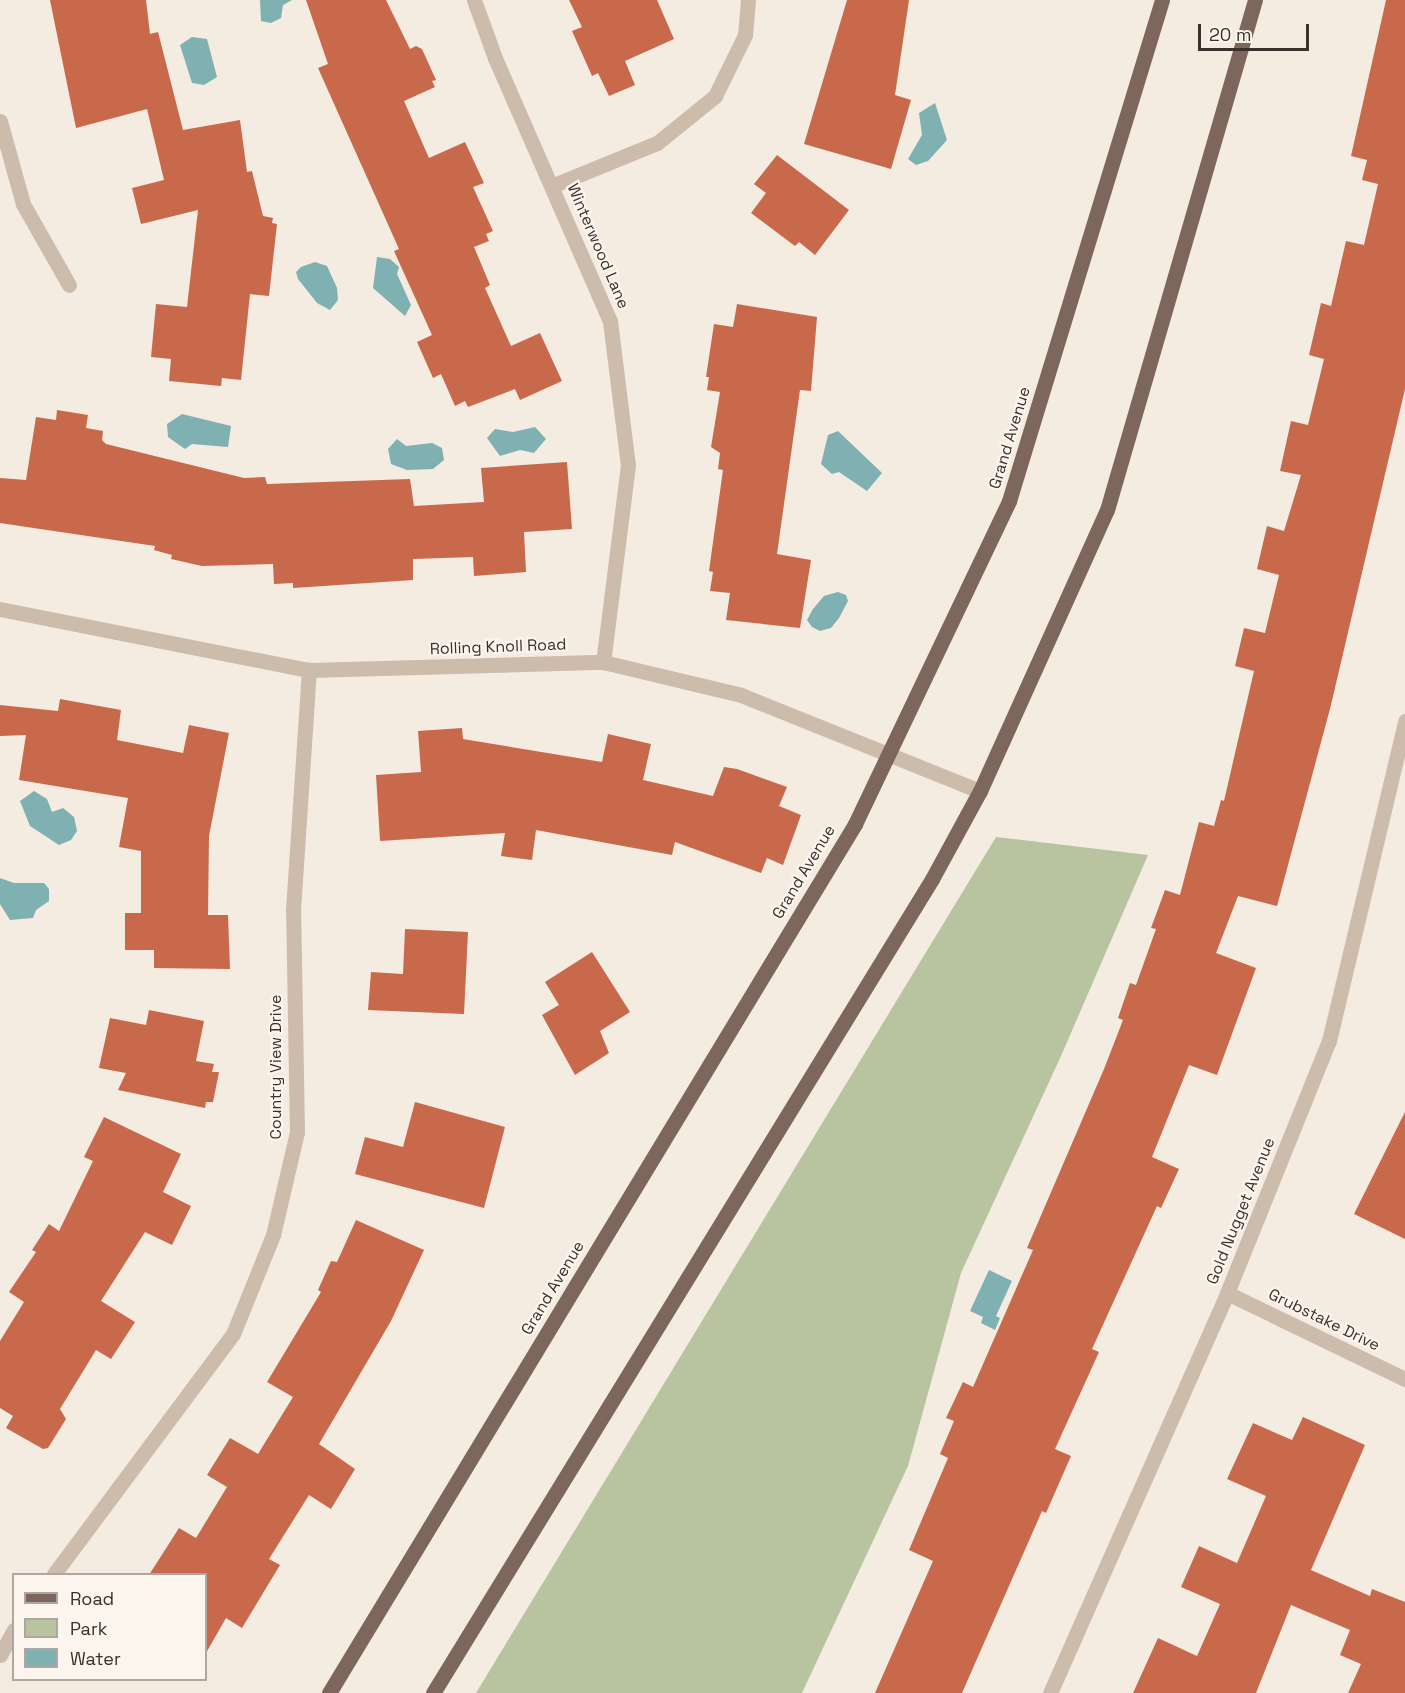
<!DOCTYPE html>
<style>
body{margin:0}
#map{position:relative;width:1405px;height:1693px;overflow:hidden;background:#f4ebe1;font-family:"Space Grotesk",sans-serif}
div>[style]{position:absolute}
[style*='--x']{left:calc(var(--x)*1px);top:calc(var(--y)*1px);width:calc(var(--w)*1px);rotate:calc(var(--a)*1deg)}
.green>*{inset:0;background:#b8c4a0}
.water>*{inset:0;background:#7fb0b2}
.building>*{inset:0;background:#c8694b}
.street>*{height:15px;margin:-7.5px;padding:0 7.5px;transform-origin:7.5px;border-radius:7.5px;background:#cdbbac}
.primary>*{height:15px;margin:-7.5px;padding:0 7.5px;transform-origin:7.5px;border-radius:7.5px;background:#7d675c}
span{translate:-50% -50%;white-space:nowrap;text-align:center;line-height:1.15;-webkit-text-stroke:4.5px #fbf5ee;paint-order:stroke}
.street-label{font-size:16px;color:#3b302b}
.legend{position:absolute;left:12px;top:1573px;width:195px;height:108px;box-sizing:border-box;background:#fbf5ee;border:2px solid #aea6a0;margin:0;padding:8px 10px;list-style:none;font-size:18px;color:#3b302b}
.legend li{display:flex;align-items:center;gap:12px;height:30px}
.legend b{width:30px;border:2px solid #aea6a0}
.scale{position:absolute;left:1198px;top:24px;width:111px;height:27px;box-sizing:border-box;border:3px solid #3b302b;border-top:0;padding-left:8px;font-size:18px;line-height:21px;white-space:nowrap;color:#3b302b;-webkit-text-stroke:4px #fbf5ee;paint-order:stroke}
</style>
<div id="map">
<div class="green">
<i style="clip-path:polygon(996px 837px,1148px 855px,1061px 1056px,961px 1273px,908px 1466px,802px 1693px,476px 1693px)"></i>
</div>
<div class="water">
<i style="clip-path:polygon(260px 0,292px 0,283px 5px,281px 18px,271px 23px,261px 21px)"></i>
<i style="clip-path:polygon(192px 37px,207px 39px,217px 77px,204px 85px,192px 83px,180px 45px)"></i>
<i style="clip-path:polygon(935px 103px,947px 140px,928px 161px,916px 165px,908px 159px,922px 135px,919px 113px)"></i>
<i style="clip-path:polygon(377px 257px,390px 259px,399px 267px,397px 274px,411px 305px,405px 316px,373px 288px)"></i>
<i style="clip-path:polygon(315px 262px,327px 266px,337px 288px,338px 300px,330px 310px,317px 303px,298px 279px,296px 272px,301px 267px)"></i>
<i style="clip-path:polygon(182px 414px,231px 426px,228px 447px,192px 444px,185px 449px,168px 437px,167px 424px)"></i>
<i style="clip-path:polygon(535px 427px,546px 439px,534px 453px,520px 450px,500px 456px,487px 438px,495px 429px,513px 432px)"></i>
<i style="clip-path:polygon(838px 431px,882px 473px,867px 491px,839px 472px,832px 474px,821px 464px,828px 435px)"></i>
<i style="clip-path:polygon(397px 439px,406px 446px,432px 443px,442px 448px,444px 460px,433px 469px,407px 470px,391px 464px,388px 449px)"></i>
<i style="clip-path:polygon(838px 592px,846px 595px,848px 601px,839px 618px,831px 628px,820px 631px,812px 627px,807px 620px,813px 609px,824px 596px)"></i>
<i style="clip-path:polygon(34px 791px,47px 799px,52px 812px,63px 808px,74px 817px,77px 831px,71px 840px,59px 845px,30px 826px,20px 801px)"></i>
<i style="clip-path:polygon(0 878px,14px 883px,44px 883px,49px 889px,49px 901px,36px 910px,33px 918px,10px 920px,0 904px)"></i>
<i style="clip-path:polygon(989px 1270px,1012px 1281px,996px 1316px,1000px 1318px,995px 1330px,981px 1323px,983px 1317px,970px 1311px)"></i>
</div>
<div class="building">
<i style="clip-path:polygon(50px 0,146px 0,150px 34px,158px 32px,183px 130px,240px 120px,247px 172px,252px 171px,263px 216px,273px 218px,272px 223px,277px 224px,269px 296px,250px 294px,241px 380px,222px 378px,221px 386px,169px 381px,171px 359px,151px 357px,156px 304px,187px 307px,198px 210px,141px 224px,132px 188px,164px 180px,147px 109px,76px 128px)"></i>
<i style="clip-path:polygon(306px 0,386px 0,410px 49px,416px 46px,422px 49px,436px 80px,432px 81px,435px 87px,404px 101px,429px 158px,465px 142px,484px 183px,473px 187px,493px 231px,486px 234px,489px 241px,474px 247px,490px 285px,485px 288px,511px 346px,540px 333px,562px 381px,520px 400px,515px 389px,468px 407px,465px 401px,455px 406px,441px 374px,433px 378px,417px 342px,432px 335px,394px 251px,399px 249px,318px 68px,328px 64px)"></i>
<i style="clip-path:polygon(569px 0,657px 0,674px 39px,625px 61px,635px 85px,609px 96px,598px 73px,592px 76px,572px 31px,582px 27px)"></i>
<i style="clip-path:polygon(847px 0,909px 0,895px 95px,911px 100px,891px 169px,804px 144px)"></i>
<i style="clip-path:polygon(1386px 0,1405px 0,1405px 389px,1331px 705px,1277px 906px,1238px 896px,1216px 953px,1256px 968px,1217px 1075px,1189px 1065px,1152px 1157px,1179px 1169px,1161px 1208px,1157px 1206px,1092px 1349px,1099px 1352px,1055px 1449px,1071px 1456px,1046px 1513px,1042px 1511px,962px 1693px,875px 1693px,933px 1561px,909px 1550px,948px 1458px,940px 1454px,954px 1421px,946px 1418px,963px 1382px,973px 1387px,1033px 1250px,1027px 1248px,1104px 1069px,1123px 1020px,1118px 1018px,1130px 983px,1136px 985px,1156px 929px,1151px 928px,1165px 890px,1180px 895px,1199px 822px,1214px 826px,1221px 800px,1224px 801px,1254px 671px,1235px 666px,1244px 628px,1265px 633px,1279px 575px,1257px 569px,1267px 526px,1284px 531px,1301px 475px,1280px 471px,1291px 421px,1308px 425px,1324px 359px,1309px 355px,1321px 303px,1331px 306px,1346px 241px,1364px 245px,1378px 184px,1362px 180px,1367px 160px,1351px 156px)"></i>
<i style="clip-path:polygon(777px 155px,849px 210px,815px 255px,799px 242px,795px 246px,751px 213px,766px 193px,754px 184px)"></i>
<i style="clip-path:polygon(737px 304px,817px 317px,811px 391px,800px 390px,777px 554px,811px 560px,800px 628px,726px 620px,730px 593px,710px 591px,713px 572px,709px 571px,723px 470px,718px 469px,720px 453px,711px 447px,720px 392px,707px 390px,709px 377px,706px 377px,714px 324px,733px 327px)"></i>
<i style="clip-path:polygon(57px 410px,88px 415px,86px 428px,103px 431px,102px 440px,106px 444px,244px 478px,265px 477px,267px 484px,410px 479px,414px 506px,484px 502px,481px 468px,567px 462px,572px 529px,524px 532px,526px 572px,474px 576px,473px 557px,413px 559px,413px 580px,293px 588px,293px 583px,274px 584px,273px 564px,202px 566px,171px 559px,172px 555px,154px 550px,155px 546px,0 523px,0 478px,26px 480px,36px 417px,56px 420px)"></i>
<i style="clip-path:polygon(60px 699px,121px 710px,117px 740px,183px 753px,189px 725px,229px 733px,209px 836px,208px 915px,228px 915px,230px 969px,154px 968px,154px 950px,125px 950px,125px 913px,141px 913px,141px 851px,119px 847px,128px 798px,19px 780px,26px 735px,0 736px,0 705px,58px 711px)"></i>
<i style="clip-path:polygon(462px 728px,463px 739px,602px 762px,608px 734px,651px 744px,643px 780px,713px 796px,724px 767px,737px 769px,787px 787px,779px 806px,801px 815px,783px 865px,767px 858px,761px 873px,675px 842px,672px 855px,536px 830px,532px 860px,501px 856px,505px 833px,380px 841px,376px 775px,421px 772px,418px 731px)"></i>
<i style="clip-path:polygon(405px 929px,468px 932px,464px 1014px,368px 1010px,371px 972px,403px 974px)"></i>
<i style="clip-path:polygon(592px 952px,630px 1012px,600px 1031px,609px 1053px,575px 1075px,542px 1015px,559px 1005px,545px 982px)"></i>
<i style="clip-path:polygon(149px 1010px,204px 1021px,196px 1061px,214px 1064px,212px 1072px,219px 1072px,213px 1102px,206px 1102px,205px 1108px,118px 1090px,126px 1073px,99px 1068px,110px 1018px,146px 1025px)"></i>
<i style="clip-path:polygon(415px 1102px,505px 1127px,484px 1208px,355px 1174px,365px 1137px,403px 1147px)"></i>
<i style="clip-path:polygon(1405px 1112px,1405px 1239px,1354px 1214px)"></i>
<i style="clip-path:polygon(104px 1117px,181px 1154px,163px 1192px,191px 1206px,172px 1245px,145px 1232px,101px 1301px,135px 1322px,111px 1359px,96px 1350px,60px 1409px,66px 1419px,48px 1448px,43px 1449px,6px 1428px,13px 1416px,0 1408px,0 1341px,24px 1302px,9px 1292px,36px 1252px,32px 1250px,49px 1224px,59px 1231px,93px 1161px,84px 1157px)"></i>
<i style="clip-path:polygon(356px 1220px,424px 1250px,391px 1321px,319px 1444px,355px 1469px,331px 1509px,309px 1495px,269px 1559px,280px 1565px,242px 1628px,226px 1618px,206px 1653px,206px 1575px,149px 1575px,179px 1528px,196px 1538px,227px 1487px,207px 1475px,230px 1438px,258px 1454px,293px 1397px,267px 1382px,321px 1292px,318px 1290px,331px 1261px,337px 1262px)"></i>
<i style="clip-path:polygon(1303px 1417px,1365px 1445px,1311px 1570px,1370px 1596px,1372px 1589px,1405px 1602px,1405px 1693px,1348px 1693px,1361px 1664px,1340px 1655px,1350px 1630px,1291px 1605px,1256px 1693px,1133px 1693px,1158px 1638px,1197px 1656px,1220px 1604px,1181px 1587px,1199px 1546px,1237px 1563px,1266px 1496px,1227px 1479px,1253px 1423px,1292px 1440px)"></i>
</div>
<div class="street">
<i style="--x:474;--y:0;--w:62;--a:70.1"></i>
<i style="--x:495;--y:58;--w:287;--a:66.4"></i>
<i style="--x:610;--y:321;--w:145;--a:82.9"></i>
<i style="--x:628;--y:465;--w:199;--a:97.2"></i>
<i style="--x:0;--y:121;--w:86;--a:74.5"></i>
<i style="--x:23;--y:204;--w:93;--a:60.4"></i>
<i style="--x:554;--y:185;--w:111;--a:-22.2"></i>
<i style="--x:657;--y:143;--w:75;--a:-39"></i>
<i style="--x:715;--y:96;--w:68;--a:-63.8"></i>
<i style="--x:745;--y:35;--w:35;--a:-85"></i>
<i style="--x:0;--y:609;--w:315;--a:11.2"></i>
<i style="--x:309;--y:670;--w:294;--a:-1.6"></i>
<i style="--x:603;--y:662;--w:142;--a:13.4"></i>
<i style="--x:741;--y:695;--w:258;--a:21.9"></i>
<i style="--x:1227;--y:1293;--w:198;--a:25.8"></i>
<i style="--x:54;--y:1574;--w:299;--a:-53.3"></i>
<i style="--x:233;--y:1334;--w:107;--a:-68"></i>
<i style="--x:273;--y:1235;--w:106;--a:-76.9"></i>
<i style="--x:297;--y:1132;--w:222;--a:-91"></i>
<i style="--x:293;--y:910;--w:241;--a:-86.2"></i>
<i style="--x:0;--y:1655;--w:29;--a:-61"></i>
<i style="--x:1050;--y:1693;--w:437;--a:-66.1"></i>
<i style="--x:1227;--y:1293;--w:272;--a:-68"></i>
<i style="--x:1329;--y:1041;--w:329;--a:-76.6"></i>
</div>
<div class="primary">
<i style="--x:329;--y:1693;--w:1016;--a:-58.81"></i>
<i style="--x:855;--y:824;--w:358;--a:-64.5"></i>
<i style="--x:1009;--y:501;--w:524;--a:-73.02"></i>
<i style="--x:433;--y:1693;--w:955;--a:-58.49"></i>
<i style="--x:932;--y:879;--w:100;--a:-61.4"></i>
<i style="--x:980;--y:791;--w:308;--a:-65.7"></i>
<i style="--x:1107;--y:510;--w:531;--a:-73.82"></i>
</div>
<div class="street-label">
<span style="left:598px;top:246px;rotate:67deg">Winterwood Lane</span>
<span style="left:1010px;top:438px;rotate:-73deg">Grand Avenue</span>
<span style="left:498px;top:647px;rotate:-2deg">Rolling Knoll Road</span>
<span style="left:804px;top:872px;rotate:-59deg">Grand Avenue</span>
<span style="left:276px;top:1067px;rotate:-90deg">Country View Drive</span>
<span style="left:1241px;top:1211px;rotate:-68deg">Gold Nugget Avenue</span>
<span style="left:553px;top:1288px;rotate:-59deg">Grand Avenue</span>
<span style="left:1324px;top:1320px;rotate:26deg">Grubstake Drive</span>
</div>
<ul class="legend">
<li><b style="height:8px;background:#7d675c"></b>Road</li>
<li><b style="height:16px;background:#b8c4a0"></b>Park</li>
<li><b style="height:16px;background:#7fb0b2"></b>Water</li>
</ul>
<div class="scale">20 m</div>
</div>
